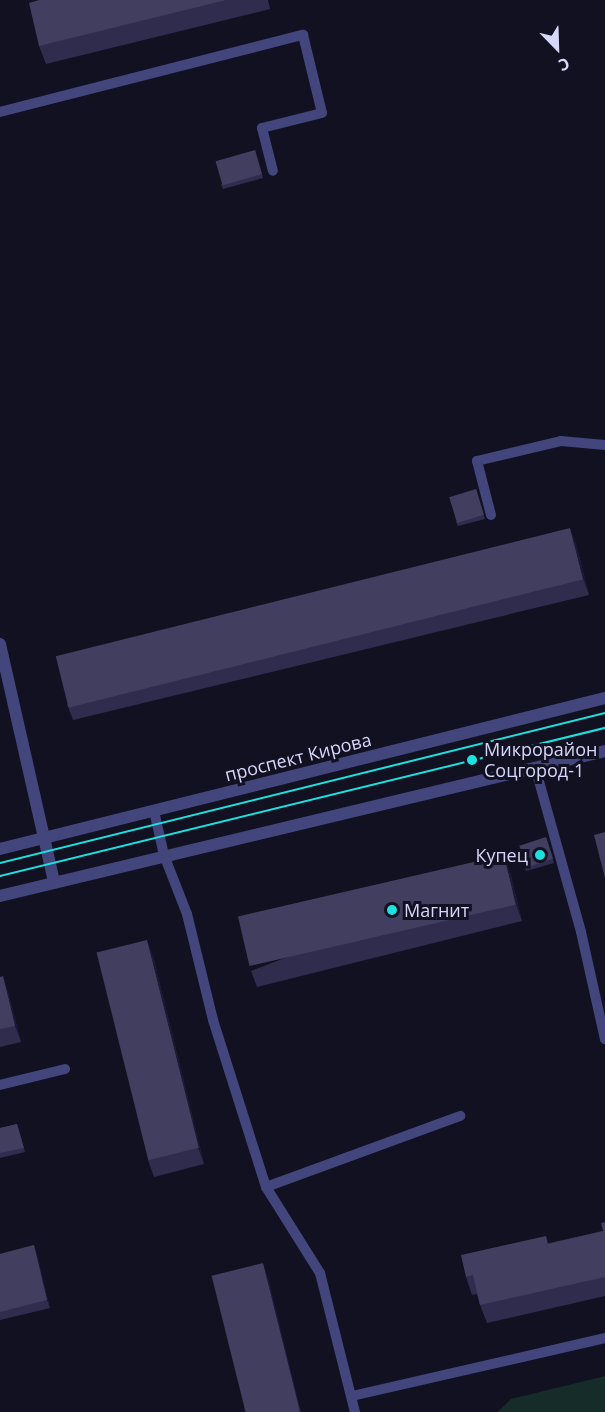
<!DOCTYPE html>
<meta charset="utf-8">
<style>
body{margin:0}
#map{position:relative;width:605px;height:1412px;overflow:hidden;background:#121122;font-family:"Open Sans",sans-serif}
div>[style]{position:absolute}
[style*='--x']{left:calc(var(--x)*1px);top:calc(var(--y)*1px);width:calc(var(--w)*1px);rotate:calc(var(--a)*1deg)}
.green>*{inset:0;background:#152c28}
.service>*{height:10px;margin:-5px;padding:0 5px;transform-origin:5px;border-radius:5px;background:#42467c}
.minor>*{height:12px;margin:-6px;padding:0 6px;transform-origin:6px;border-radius:6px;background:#42467c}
.tram>*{height:1.5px;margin:-0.75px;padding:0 0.75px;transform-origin:0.75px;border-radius:0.75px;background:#1ce1df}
.wall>*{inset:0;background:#2f2c4e}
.shaded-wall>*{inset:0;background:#1c1935}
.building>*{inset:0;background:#413e60;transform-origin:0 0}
.dots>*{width:16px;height:16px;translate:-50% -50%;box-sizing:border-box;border:3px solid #121122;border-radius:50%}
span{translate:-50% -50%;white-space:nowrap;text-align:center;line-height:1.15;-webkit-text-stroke:6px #121122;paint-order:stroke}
.poi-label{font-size:18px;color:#d7d7fa}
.left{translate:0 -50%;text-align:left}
.right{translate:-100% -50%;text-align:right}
.street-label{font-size:18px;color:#d7d7fa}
.north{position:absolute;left:527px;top:18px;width:60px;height:60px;-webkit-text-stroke:4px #121122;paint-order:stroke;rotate:157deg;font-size:16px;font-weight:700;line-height:24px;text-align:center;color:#d7d7fa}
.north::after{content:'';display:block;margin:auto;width:21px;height:27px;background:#d7d7fa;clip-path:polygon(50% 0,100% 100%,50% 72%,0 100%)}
</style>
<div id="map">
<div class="green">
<i style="clip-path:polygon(605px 1376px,605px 1412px,498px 1412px,511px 1399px)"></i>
</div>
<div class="service">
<i style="--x:0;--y:112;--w:313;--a:-14.3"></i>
<i style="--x:303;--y:35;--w:80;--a:76.3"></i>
<i style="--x:322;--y:113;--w:62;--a:166"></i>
<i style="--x:262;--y:128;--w:44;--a:75.7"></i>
<i style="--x:491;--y:515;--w:56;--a:-104.5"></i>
<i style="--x:477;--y:461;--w:86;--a:-13.4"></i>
<i style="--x:561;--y:441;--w:44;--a:5.2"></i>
<i style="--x:535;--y:767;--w:171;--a:74.4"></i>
<i style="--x:581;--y:932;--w:110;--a:77.4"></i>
<i style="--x:154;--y:811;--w:45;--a:77.2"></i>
<i style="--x:164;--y:855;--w:63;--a:68.7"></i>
<i style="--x:187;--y:914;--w:109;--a:76.2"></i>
<i style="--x:213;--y:1020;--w:175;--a:72.4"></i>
<i style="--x:266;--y:1187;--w:102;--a:57.9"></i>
<i style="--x:320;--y:1273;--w:143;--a:75.9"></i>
<i style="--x:0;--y:1085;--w:67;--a:-13.8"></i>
<i style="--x:266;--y:1187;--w:207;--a:-20.1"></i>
<i style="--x:352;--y:1396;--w:260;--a:-12.9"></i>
</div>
<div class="minor">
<i style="--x:0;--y:644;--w:244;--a:77.2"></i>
<i style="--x:0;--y:849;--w:624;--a:-14.01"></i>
<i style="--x:0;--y:896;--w:622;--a:-13.48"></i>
</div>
<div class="tram">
<i style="--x:0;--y:863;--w:623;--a:-13.92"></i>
<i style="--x:0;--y:876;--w:623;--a:-13.75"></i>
</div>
<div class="wall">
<i style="clip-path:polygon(39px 0,268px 0,270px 9px,46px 64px,39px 46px)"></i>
<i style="clip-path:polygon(255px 150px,263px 178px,223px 189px,221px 185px)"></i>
<i style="clip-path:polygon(476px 489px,485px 519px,458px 526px,456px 522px)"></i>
<i style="clip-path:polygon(576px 544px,589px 595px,73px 720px,67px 704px)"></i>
<i style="clip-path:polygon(546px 837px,554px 863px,526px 871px,524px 867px)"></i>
<i style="clip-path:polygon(510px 872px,522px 921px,257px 987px,251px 971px)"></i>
<i style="clip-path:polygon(153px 956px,204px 1164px,154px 1177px,148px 1160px)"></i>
<i style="clip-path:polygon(0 977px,8px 992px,21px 1042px,0 1047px)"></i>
<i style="clip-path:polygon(17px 1124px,25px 1152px,0 1158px,0 1128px)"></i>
<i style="clip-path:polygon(605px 1222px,605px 1296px,487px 1323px,480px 1305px,477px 1294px,472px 1295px,466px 1277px,549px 1243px,603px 1231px)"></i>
<i style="clip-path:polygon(34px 1245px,50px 1308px,0 1320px,0 1254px)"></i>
</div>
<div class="shaded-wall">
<i style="clip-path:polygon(570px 528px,576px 544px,589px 595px,583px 579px)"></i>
<i style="clip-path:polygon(504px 855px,510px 872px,522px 921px,516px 905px)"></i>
<i style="clip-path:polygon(147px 940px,153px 956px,204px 1164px,198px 1148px)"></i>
<i style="clip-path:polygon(3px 976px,8px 992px,21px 1042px,15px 1026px)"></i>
<i style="clip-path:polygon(34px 1245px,37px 1253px,50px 1308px,47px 1300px)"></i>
<i style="clip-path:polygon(263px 1263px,269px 1281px,301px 1412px,299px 1412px)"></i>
</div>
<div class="building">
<i style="clip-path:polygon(39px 0,226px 0,39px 46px,29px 3px)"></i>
<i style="left:255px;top:150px;width:25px;height:41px;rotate:74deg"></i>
<i style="left:476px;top:489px;width:27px;height:28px;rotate:73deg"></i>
<i style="left:570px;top:528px;width:53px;height:530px;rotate:76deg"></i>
<i style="clip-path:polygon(605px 832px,605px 878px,594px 835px)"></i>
<i style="left:546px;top:837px;width:23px;height:28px;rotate:72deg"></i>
<i style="left:504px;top:855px;width:51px;height:273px;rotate:77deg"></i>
<i style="left:147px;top:940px;width:214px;height:52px;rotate:76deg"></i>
<i style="clip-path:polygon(3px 976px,15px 1026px,0 1029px,0 977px)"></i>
<i style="clip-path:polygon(17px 1124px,24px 1148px,0 1153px,0 1128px)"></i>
<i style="clip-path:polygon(605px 1222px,605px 1277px,480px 1305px,473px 1275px,466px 1277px,461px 1255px,546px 1236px,548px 1244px,603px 1231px,601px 1223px)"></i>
<i style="clip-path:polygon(34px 1245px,47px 1300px,0 1312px,0 1254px)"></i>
<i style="left:263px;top:1263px;width:153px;height:53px;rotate:76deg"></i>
</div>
<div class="dots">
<i style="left:472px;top:760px;background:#1ce1df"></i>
<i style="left:540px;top:855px;background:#1ce1df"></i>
<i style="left:392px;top:910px;background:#1ce1df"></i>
</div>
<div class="poi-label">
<span class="left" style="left:484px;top:760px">Микрорайон<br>Соцгород-1</span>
<span class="right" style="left:528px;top:855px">Купец</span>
<span class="left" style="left:404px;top:910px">Магнит</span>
</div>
<div class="street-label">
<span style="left:298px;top:757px;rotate:-14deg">проспект Кирова</span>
</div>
<div class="north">С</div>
</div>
